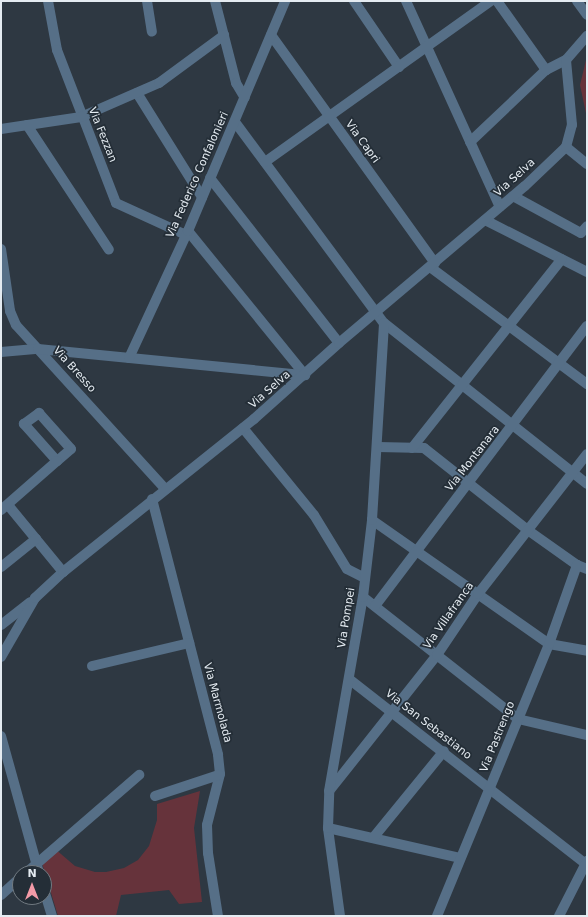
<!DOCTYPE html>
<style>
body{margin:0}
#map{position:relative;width:588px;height:917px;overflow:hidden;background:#2e3842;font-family:"DejaVu Sans",sans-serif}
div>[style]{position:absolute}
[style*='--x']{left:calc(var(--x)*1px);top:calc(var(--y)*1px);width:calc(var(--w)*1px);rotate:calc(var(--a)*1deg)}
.green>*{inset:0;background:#66333b}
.minor>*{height:10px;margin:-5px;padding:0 5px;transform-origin:5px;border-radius:5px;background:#566f87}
span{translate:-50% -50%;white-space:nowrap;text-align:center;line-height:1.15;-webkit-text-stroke:3.5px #242e37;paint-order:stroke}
.street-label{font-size:11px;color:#e4ebf1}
.frame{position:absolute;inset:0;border:2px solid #e4ebf1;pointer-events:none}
.north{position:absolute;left:12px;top:865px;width:40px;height:40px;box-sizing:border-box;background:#242e37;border:1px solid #717a81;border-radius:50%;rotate:0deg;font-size:11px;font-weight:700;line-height:16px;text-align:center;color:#e4ebf1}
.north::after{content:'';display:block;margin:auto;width:14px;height:18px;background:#f39aa7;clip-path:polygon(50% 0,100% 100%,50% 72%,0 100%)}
</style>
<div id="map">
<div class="green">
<i style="clip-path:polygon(587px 56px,587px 118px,580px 85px)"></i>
<i style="clip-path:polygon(200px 791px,194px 828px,202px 902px,179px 904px,169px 890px,121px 895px,116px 916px,58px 916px,41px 860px,54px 848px,75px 866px,95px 872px,106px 872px,124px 868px,138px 860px,149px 846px,157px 820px,157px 804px)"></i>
</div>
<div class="minor">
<i style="--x:48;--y:1;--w:50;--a:79.6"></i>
<i style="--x:57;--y:50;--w:164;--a:68.9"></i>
<i style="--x:116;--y:203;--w:77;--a:24.6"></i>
<i style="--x:147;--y:1;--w:31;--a:81"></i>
<i style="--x:215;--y:1;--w:85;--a:75.6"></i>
<i style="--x:236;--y:83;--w:17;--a:59"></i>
<i style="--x:354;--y:1;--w:80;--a:55.7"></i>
<i style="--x:406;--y:1;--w:226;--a:65.5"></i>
<i style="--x:497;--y:1;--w:85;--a:54.6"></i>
<i style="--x:577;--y:1;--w:17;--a:54"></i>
<i style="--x:271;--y:35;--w:281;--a:54.3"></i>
<i style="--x:137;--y:93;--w:123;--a:58"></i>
<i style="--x:235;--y:122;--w:250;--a:53.5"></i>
<i style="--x:384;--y:323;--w:259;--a:38.4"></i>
<i style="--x:27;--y:125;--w:149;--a:56.7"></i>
<i style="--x:1;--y:129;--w:81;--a:-8.5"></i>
<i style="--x:81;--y:117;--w:85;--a:-23.6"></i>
<i style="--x:159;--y:83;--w:81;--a:-36.4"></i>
<i style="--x:470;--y:142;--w:105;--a:-43.5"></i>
<i style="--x:546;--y:70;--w:22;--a:-27"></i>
<i style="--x:566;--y:60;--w:32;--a:-49"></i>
<i style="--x:566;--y:147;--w:27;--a:39"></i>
<i style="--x:265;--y:162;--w:277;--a:-35.5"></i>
<i style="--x:210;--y:178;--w:209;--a:52"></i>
<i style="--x:513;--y:196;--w:77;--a:28.6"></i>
<i style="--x:581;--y:233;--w:9;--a:-49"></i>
<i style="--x:485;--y:220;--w:114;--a:27"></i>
<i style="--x:188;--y:231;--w:186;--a:50.9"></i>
<i style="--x:1;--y:249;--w:63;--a:81.7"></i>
<i style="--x:10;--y:311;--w:15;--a:67"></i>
<i style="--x:16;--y:325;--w:222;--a:47.7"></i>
<i style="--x:430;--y:267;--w:196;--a:36.7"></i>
<i style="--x:1;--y:352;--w:37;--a:-5"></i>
<i style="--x:38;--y:349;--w:268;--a:5.6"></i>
<i style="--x:129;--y:358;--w:140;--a:-65.1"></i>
<i style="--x:188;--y:231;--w:250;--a:-67.1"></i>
<i style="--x:39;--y:413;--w:48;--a:48.4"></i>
<i style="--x:71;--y:449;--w:18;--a:139"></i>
<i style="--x:57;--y:461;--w:50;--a:-131.7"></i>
<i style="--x:24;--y:424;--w:19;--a:-36"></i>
<i style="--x:243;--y:428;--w:112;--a:50.8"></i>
<i style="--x:314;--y:515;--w:63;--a:58.6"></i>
<i style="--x:347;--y:569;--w:20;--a:27"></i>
<i style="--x:378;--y:447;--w:46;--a:1.2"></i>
<i style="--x:424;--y:448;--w:134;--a:38.3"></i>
<i style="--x:529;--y:531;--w:59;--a:35.3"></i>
<i style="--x:577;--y:565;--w:11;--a:22"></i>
<i style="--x:412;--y:448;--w:241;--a:-51.6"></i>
<i style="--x:152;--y:499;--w:264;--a:75.5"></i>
<i style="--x:218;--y:755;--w:19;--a:84"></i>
<i style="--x:220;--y:774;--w:53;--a:104.3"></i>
<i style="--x:207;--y:825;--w:28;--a:88"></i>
<i style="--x:208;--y:853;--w:64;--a:81"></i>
<i style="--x:8;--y:505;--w:87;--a:50.6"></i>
<i style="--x:1;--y:510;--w:74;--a:-41.2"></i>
<i style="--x:372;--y:520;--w:216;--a:35"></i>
<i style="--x:549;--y:644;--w:39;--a:10"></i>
<i style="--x:1;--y:567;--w:45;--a:-38.7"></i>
<i style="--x:363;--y:597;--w:197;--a:38.2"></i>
<i style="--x:518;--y:719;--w:71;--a:13.1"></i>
<i style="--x:375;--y:606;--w:351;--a:-52.9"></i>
<i style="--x:1;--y:625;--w:37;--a:-38"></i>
<i style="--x:1;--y:657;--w:68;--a:-60"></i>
<i style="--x:35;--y:598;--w:38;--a:-43"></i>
<i style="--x:63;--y:572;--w:245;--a:-38.7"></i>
<i style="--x:254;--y:419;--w:114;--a:-41.8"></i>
<i style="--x:339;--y:343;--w:243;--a:-40.2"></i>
<i style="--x:525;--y:186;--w:57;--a:-43.6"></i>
<i style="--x:566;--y:147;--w:23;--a:-75"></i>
<i style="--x:572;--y:125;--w:65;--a:-95.3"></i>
<i style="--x:92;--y:666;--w:100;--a:-13.3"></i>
<i style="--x:349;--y:679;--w:302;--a:38"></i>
<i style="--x:1;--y:736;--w:142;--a:74.5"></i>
<i style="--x:330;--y:790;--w:172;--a:-51.6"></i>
<i style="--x:437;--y:655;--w:73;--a:-56.1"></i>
<i style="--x:478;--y:594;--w:177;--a:-52.1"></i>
<i style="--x:155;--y:796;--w:67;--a:-18.2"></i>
<i style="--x:328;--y:828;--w:135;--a:12.8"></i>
<i style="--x:373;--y:838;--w:112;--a:-50.8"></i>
<i style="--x:26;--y:873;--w:150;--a:-40.9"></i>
<i style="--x:44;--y:890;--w:27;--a:73"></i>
<i style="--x:1;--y:895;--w:25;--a:-42"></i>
<i style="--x:340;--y:916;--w:89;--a:-97.8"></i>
<i style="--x:328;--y:828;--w:37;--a:-88"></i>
<i style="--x:329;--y:791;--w:197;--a:-80.1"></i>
<i style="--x:363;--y:597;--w:78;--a:-83.3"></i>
<i style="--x:372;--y:520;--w:197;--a:-86.5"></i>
<i style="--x:437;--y:916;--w:294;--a:-67.6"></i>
<i style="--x:549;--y:644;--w:84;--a:-70.5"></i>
<i style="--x:559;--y:916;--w:62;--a:-63"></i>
</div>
<div class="street-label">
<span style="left:102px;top:135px;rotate:68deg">Via Fezzan</span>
<span style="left:362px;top:142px;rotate:54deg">Via Capri</span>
<span style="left:198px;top:175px;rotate:-66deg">Via Federico Confalonieri</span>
<span style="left:515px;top:178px;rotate:-42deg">Via Selva</span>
<span style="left:74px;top:370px;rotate:48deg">Via Bresso</span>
<span style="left:270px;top:390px;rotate:-41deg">Via Selva</span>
<span style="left:473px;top:459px;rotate:-52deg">Via Montanara</span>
<span style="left:449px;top:616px;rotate:-55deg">Via Villafranca</span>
<span style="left:347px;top:618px;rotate:-81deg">Via Pompei</span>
<span style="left:217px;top:703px;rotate:75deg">Via Marmolada</span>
<span style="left:428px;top:725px;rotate:38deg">Via San Sebastiano</span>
<span style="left:498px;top:737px;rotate:-68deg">Via Pastrengo</span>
</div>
<div class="frame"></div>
<div class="north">N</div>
</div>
